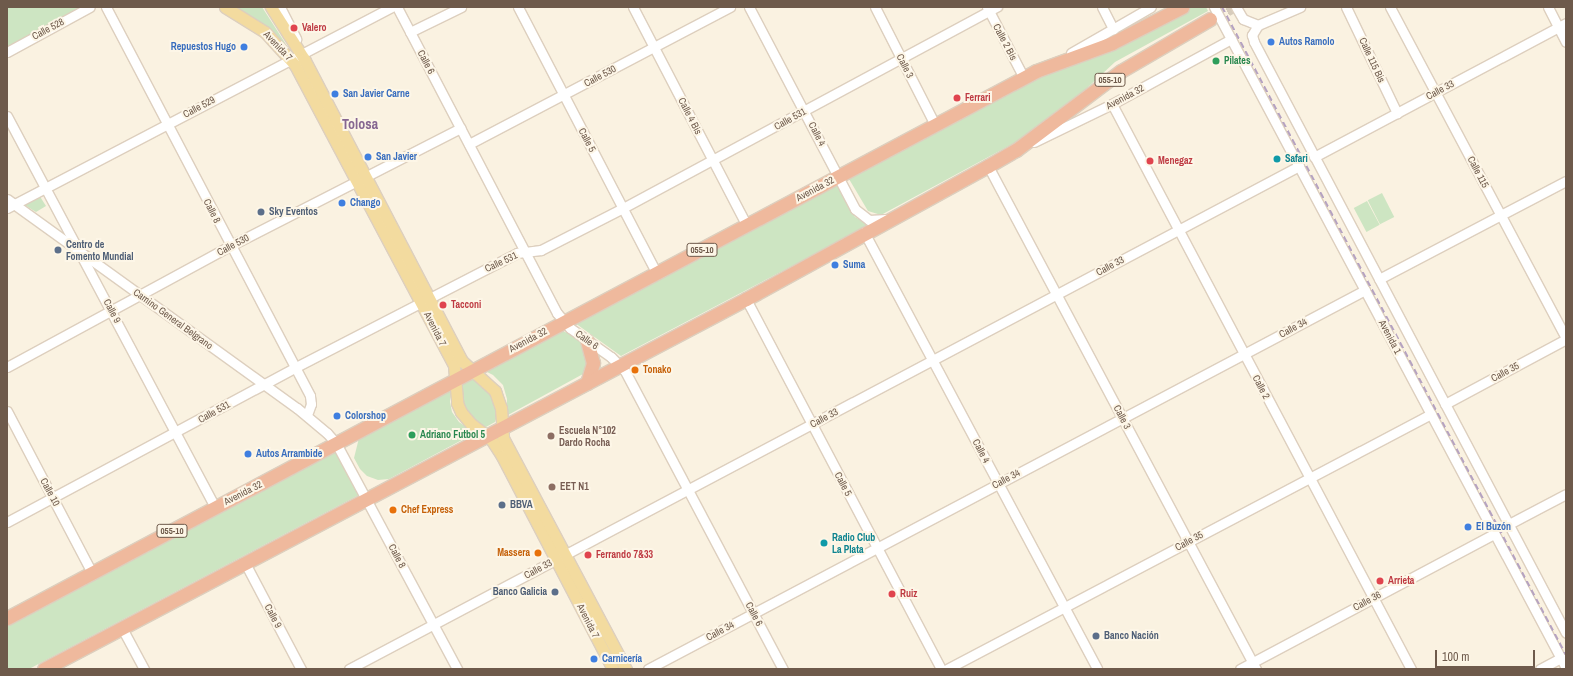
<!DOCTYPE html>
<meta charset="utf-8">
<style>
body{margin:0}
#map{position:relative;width:1573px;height:676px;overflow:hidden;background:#faf2e1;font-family:"Archivo Narrow",sans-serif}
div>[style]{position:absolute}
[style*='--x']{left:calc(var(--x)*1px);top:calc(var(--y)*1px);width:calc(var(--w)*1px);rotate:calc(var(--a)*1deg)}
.green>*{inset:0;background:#cde5c2;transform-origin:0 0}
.highway-tunnel>*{height:13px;margin-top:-6.5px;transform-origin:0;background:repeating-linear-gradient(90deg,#d7ccbc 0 13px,transparent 0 19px)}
.roads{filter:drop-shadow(1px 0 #ddcfbe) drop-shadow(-1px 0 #ddcfbe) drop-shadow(0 1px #ddcfbe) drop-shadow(0 -1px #ddcfbe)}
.minor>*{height:9px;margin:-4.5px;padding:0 4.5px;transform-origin:4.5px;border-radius:4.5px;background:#fff}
.major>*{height:11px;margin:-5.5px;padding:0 5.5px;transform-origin:5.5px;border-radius:5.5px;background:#f3db9f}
.highway>*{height:13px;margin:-6.5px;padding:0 6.5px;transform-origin:6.5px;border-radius:6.5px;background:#efb99d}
.rail>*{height:2px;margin-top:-1px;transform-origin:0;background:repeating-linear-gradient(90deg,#b5a2c1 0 6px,transparent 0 10px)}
.dots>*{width:11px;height:11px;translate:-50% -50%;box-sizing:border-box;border:2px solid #fdf6e7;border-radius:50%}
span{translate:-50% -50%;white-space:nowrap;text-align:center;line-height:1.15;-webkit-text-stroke:4px #fdf6e7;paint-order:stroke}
.shield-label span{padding:1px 3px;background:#fdf6e7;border:1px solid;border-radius:3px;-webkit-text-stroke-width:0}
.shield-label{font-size:9px;color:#6e5a4b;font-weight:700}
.health-label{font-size:10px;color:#be3a42;font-weight:700}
.left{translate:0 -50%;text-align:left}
.street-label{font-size:10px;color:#6e5a4b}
.shop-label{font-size:10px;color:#366cbe;font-weight:700}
.right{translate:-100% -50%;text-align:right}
.leisure-label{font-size:10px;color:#27864d;font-weight:700}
.culture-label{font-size:10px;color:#0d838f;font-weight:700}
.service-label{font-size:10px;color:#4e5e75;font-weight:700}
.food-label{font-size:10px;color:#c56008;font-weight:700}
.education-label{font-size:10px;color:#785e54;font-weight:700}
.district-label{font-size:14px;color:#866691;font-weight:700}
.frame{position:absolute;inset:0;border:8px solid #6e5a4b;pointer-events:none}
.scale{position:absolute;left:1435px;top:650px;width:100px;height:18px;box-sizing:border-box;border:2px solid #6e5a4b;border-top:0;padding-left:5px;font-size:12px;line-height:14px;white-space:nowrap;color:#6e5a4b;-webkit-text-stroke:3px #fdf6e7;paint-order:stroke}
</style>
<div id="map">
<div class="green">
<i style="clip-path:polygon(7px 7px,81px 7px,7px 47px)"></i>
<i style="clip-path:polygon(234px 7px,262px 7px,289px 49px,270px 29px)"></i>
<i style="clip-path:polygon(1189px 7px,1206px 7px,1208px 11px,1115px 62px,1046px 126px,881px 215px,868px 211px,849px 179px,1042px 72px,1114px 47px)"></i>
<i style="clip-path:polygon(836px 183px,855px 217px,870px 225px,621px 356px,575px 323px)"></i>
<i style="left:1382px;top:193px;width:27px;height:16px;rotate:63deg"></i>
<i style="clip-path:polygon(39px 195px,46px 206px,36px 212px,23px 204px)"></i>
<i style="left:1367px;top:201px;width:27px;height:15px;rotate:62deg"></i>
<i style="clip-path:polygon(561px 331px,572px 334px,585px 346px,587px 363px,583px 374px,506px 416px,507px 399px,503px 385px,493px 375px,483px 370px)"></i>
<i style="clip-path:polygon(472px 377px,491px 393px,498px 412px,495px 422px,486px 427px,474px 424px,459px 397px,462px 383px)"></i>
<i style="clip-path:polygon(452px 386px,450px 402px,452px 412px,459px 422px,475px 433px,389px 479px,378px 480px,367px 476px,360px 469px,354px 458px,359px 438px)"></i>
<i style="clip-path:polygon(334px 448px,360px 492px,359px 495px,29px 669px,7px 669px,7px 622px)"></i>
</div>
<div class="highway-tunnel">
<i style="--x:1210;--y:19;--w:25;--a:-29"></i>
</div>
<div class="roads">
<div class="minor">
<i style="--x:106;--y:7;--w:439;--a:62.3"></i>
<i style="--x:310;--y:396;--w:8;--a:83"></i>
<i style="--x:311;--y:404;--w:12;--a:110"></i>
<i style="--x:280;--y:7;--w:36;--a:63"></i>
<i style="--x:397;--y:7;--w:345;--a:62.4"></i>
<i style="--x:557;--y:313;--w:20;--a:49"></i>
<i style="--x:570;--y:328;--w:50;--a:35.3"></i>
<i style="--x:611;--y:357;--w:20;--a:45"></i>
<i style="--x:625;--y:371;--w:337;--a:62.1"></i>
<i style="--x:518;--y:7;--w:301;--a:62.5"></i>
<i style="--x:633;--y:7;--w:247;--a:62.5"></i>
<i style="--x:749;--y:7;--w:228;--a:62.3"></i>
<i style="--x:855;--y:209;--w:18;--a:38"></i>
<i style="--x:869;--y:220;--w:17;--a:-3"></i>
<i style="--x:875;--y:7;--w:132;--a:63"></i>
<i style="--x:987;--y:7;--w:80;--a:62.5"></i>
<i style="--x:1102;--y:7;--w:25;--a:63"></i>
<i style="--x:1214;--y:7;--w:749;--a:61.96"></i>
<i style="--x:1236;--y:7;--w:14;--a:60"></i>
<i style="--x:1243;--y:19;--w:16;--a:22"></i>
<i style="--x:1346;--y:7;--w:118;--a:64.3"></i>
<i style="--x:1390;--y:7;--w:375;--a:62"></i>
<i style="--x:1548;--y:7;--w:39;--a:63"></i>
<i style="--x:1258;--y:25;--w:12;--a:121"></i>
<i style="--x:1252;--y:35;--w:7;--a:74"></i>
<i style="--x:1254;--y:42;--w:668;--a:62.17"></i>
<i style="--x:1258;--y:25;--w:46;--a:-23.2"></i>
<i style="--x:410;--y:32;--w:57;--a:-26.1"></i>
<i style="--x:7;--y:52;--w:94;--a:-28.5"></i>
<i style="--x:1071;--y:53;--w:92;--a:-29.9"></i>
<i style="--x:1112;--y:104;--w:639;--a:62.11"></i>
<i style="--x:7;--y:116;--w:443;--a:62"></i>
<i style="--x:1034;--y:142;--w:87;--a:-26"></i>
<i style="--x:1112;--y:104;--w:136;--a:-28.6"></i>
<i style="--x:469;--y:144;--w:295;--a:-27.7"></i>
<i style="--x:1314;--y:157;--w:285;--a:-28"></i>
<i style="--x:988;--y:166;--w:570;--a:61.95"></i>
<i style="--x:7;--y:199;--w:357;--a:35.8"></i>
<i style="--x:297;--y:408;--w:39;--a:40"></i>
<i style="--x:327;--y:433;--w:13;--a:48"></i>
<i style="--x:336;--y:443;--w:256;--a:61.8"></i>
<i style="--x:7;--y:208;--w:434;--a:-27.6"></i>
<i style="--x:864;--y:232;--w:495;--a:61.9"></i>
<i style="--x:1379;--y:279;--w:211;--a:-27.7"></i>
<i style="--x:746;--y:299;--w:418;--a:62.2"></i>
<i style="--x:7;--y:367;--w:254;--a:-28.5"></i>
<i style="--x:230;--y:246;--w:259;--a:-27.1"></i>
<i style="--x:1445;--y:404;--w:137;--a:-28.2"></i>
<i style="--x:7;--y:411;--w:183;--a:62.3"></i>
<i style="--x:7;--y:522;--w:326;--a:-28.2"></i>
<i style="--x:294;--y:368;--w:251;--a:-27.3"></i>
<i style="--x:517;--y:253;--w:24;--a:-7"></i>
<i style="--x:541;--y:250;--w:92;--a:-27.1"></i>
<i style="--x:623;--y:208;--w:425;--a:-28.3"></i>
<i style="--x:1509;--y:524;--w:64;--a:-27.8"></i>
<i style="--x:245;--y:563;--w:120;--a:62.2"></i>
<i style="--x:122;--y:628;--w:47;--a:61.8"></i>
<i style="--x:349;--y:669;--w:1075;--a:-27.9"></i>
<i style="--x:648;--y:669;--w:811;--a:-27.86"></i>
<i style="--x:947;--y:669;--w:547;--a:-27.78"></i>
<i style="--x:1240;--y:669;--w:288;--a:-28"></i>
<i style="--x:1540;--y:669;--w:24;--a:-28"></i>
</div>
<div class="major">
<i style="--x:225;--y:7;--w:47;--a:32"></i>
<i style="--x:265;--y:32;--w:45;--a:47.7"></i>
<i style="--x:295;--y:65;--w:340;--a:62.1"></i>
<i style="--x:454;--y:365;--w:38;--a:85"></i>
<i style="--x:457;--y:403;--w:10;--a:66"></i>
<i style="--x:461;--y:412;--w:16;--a:50"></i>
<i style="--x:471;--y:424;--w:25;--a:37"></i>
<i style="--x:491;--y:439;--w:20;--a:57"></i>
<i style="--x:502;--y:456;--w:240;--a:62.5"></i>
<i style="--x:271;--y:7;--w:62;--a:57.6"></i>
<i style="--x:304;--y:59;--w:341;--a:62.4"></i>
<i style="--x:462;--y:361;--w:45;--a:42.3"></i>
<i style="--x:495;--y:391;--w:18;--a:71"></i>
<i style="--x:501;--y:408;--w:30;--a:86"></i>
<i style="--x:503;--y:438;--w:262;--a:62"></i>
</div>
<div class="highway">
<i style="--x:587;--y:383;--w:21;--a:-73"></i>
<i style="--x:593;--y:363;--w:23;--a:-105"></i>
<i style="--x:7;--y:618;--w:1165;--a:-27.99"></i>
<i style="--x:1036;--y:71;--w:81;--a:-20.2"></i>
<i style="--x:1112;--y:43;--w:79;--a:-27.2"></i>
<i style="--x:44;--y:669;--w:794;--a:-27.79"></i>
<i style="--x:746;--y:299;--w:276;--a:-28.8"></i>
<i style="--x:988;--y:166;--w:32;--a:-30"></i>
<i style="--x:1016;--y:150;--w:131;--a:-37"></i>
<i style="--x:1121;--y:71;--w:103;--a:-30.3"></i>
</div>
</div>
<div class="rail">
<i style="--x:1222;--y:7;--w:734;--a:62.04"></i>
</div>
<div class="dots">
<i style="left:294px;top:28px;background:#e0444e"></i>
<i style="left:1271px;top:42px;background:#3f7fe0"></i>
<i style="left:244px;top:47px;background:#3f7fe0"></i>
<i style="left:1216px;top:61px;background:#2e9e5b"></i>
<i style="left:335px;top:94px;background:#3f7fe0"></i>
<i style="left:957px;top:98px;background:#e0444e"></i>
<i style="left:368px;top:157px;background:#3f7fe0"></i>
<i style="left:1277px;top:159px;background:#0f9aa8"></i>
<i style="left:1150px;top:161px;background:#e0444e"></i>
<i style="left:342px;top:203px;background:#3f7fe0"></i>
<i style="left:261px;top:212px;background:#5c6f8a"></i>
<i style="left:58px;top:250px;background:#5c6f8a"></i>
<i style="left:835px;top:265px;background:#3f7fe0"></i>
<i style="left:443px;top:305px;background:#e0444e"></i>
<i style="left:635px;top:370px;background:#e8710a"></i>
<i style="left:337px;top:416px;background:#3f7fe0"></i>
<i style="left:412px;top:435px;background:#2e9e5b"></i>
<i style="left:551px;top:436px;background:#8d6e63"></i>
<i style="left:248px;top:454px;background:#3f7fe0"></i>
<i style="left:552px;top:487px;background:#8d6e63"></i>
<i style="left:502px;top:505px;background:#5c6f8a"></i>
<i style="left:393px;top:510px;background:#e8710a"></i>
<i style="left:1468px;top:527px;background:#3f7fe0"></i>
<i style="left:824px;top:543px;background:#0f9aa8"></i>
<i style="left:538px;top:553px;background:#e8710a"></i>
<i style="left:588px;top:555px;background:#e0444e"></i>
<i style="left:1380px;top:581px;background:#e0444e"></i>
<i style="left:555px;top:592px;background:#5c6f8a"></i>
<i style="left:892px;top:594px;background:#e0444e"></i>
<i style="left:1096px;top:636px;background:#5c6f8a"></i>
<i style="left:594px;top:659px;background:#3f7fe0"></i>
</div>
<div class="shield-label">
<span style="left:1110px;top:80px">055-10</span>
<span style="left:702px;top:250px">055-10</span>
<span style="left:172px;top:531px">055-10</span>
</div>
<div class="health-label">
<span class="left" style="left:302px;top:28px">Valero</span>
<span class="left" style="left:965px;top:98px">Ferrari</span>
<span class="left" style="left:1158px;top:161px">Menegaz</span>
<span class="left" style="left:451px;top:305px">Tacconi</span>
<span class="left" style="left:596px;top:555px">Ferrando 7&amp;33</span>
<span class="left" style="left:1388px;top:581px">Arrieta</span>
<span class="left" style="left:900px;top:594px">Ruiz</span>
</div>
<div class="street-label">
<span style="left:48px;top:29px;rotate:-28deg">Calle 528</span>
<span style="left:1005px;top:42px;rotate:62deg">Calle 2 Bis</span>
<span style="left:278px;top:46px;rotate:47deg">Avenida 7</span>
<span style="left:1372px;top:60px;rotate:65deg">Calle 115 Bis</span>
<span style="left:426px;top:62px;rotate:62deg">Calle 6</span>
<span style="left:905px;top:66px;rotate:63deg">Calle 3</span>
<span style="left:600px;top:76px;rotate:-28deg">Calle 530</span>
<span style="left:1440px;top:90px;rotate:-28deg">Calle 33</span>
<span style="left:1125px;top:97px;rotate:-28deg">Avenida 32</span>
<span style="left:199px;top:107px;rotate:-28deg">Calle 529</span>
<span style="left:690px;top:116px;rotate:63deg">Calle 4 Bis</span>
<span style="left:790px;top:119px;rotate:-29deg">Calle 531</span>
<span style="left:817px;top:134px;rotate:63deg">Calle 4</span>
<span style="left:587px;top:140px;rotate:62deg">Calle 5</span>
<span style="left:1478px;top:172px;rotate:62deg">Calle 115</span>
<span style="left:815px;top:189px;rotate:-28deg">Avenida 32</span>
<span style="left:212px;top:211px;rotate:63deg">Calle 8</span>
<span style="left:233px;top:245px;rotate:-28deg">Calle 530</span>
<span style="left:501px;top:262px;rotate:-25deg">Calle 531</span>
<span style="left:1110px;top:266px;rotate:-28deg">Calle 33</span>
<span style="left:112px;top:311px;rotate:62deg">Calle 9</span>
<span style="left:173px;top:319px;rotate:36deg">Camino General Belgrano</span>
<span style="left:1293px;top:328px;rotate:-28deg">Calle 34</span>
<span style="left:435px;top:329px;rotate:63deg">Avenida 7</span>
<span style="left:1390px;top:337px;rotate:62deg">Avenida 1</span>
<span style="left:528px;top:340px;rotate:-28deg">Avenida 32</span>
<span style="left:587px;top:340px;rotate:35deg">Calle 6</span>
<span style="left:1505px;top:372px;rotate:-28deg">Calle 35</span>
<span style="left:1261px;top:387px;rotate:62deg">Calle 2</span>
<span style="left:214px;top:412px;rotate:-29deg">Calle 531</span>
<span style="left:1122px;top:417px;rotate:62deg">Calle 3</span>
<span style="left:824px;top:418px;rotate:-28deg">Calle 33</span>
<span style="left:981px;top:451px;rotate:62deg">Calle 4</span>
<span style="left:1006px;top:479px;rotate:-28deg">Calle 34</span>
<span style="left:843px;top:484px;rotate:62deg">Calle 5</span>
<span style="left:50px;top:492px;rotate:62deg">Calle 10</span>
<span style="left:243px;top:493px;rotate:-27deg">Avenida 32</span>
<span style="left:1189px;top:541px;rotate:-28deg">Calle 35</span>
<span style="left:397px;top:556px;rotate:62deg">Calle 8</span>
<span style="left:538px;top:569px;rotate:-28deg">Calle 33</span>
<span style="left:1367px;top:601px;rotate:-28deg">Calle 36</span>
<span style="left:754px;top:614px;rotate:62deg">Calle 6</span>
<span style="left:273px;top:616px;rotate:62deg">Calle 9</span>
<span style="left:588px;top:621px;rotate:63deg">Avenida 7</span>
<span style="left:720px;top:631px;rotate:-28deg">Calle 34</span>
</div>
<div class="shop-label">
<span class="left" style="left:1279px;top:42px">Autos Ramolo</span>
<span class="right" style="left:236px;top:47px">Repuestos Hugo</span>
<span class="left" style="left:343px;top:94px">San Javier Carne</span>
<span class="left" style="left:376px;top:157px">San Javier</span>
<span class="left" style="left:350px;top:203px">Chango</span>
<span class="left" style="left:843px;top:265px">Suma</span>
<span class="left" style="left:345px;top:416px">Colorshop</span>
<span class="left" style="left:256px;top:454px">Autos Arrambide</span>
<span class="left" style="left:1476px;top:527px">El Buzón</span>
<span class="left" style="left:602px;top:659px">Carnicería</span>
</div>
<div class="leisure-label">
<span class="left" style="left:1224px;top:61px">Pilates</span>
<span class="left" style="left:420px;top:435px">Adriano Futbol 5</span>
</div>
<div class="culture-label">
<span class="left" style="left:1285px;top:159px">Safari</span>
<span class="left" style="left:832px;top:543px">Radio Club<br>La Plata</span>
</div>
<div class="service-label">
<span class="left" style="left:269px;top:212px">Sky Eventos</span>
<span class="left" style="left:66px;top:250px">Centro de<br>Fomento Mundial</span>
<span class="left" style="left:510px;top:505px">BBVA</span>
<span class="right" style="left:547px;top:592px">Banco Galicia</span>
<span class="left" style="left:1104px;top:636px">Banco Nación</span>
</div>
<div class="food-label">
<span class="left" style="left:643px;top:370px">Tonako</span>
<span class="left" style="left:401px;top:510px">Chef Express</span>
<span class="right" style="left:530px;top:553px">Massera</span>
</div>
<div class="education-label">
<span class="left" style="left:559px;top:436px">Escuela N°102<br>Dardo Rocha</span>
<span class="left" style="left:560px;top:487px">EET N1</span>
</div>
<div class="district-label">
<span style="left:360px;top:124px">Tolosa</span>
</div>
<div class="frame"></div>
<div class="scale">100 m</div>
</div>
